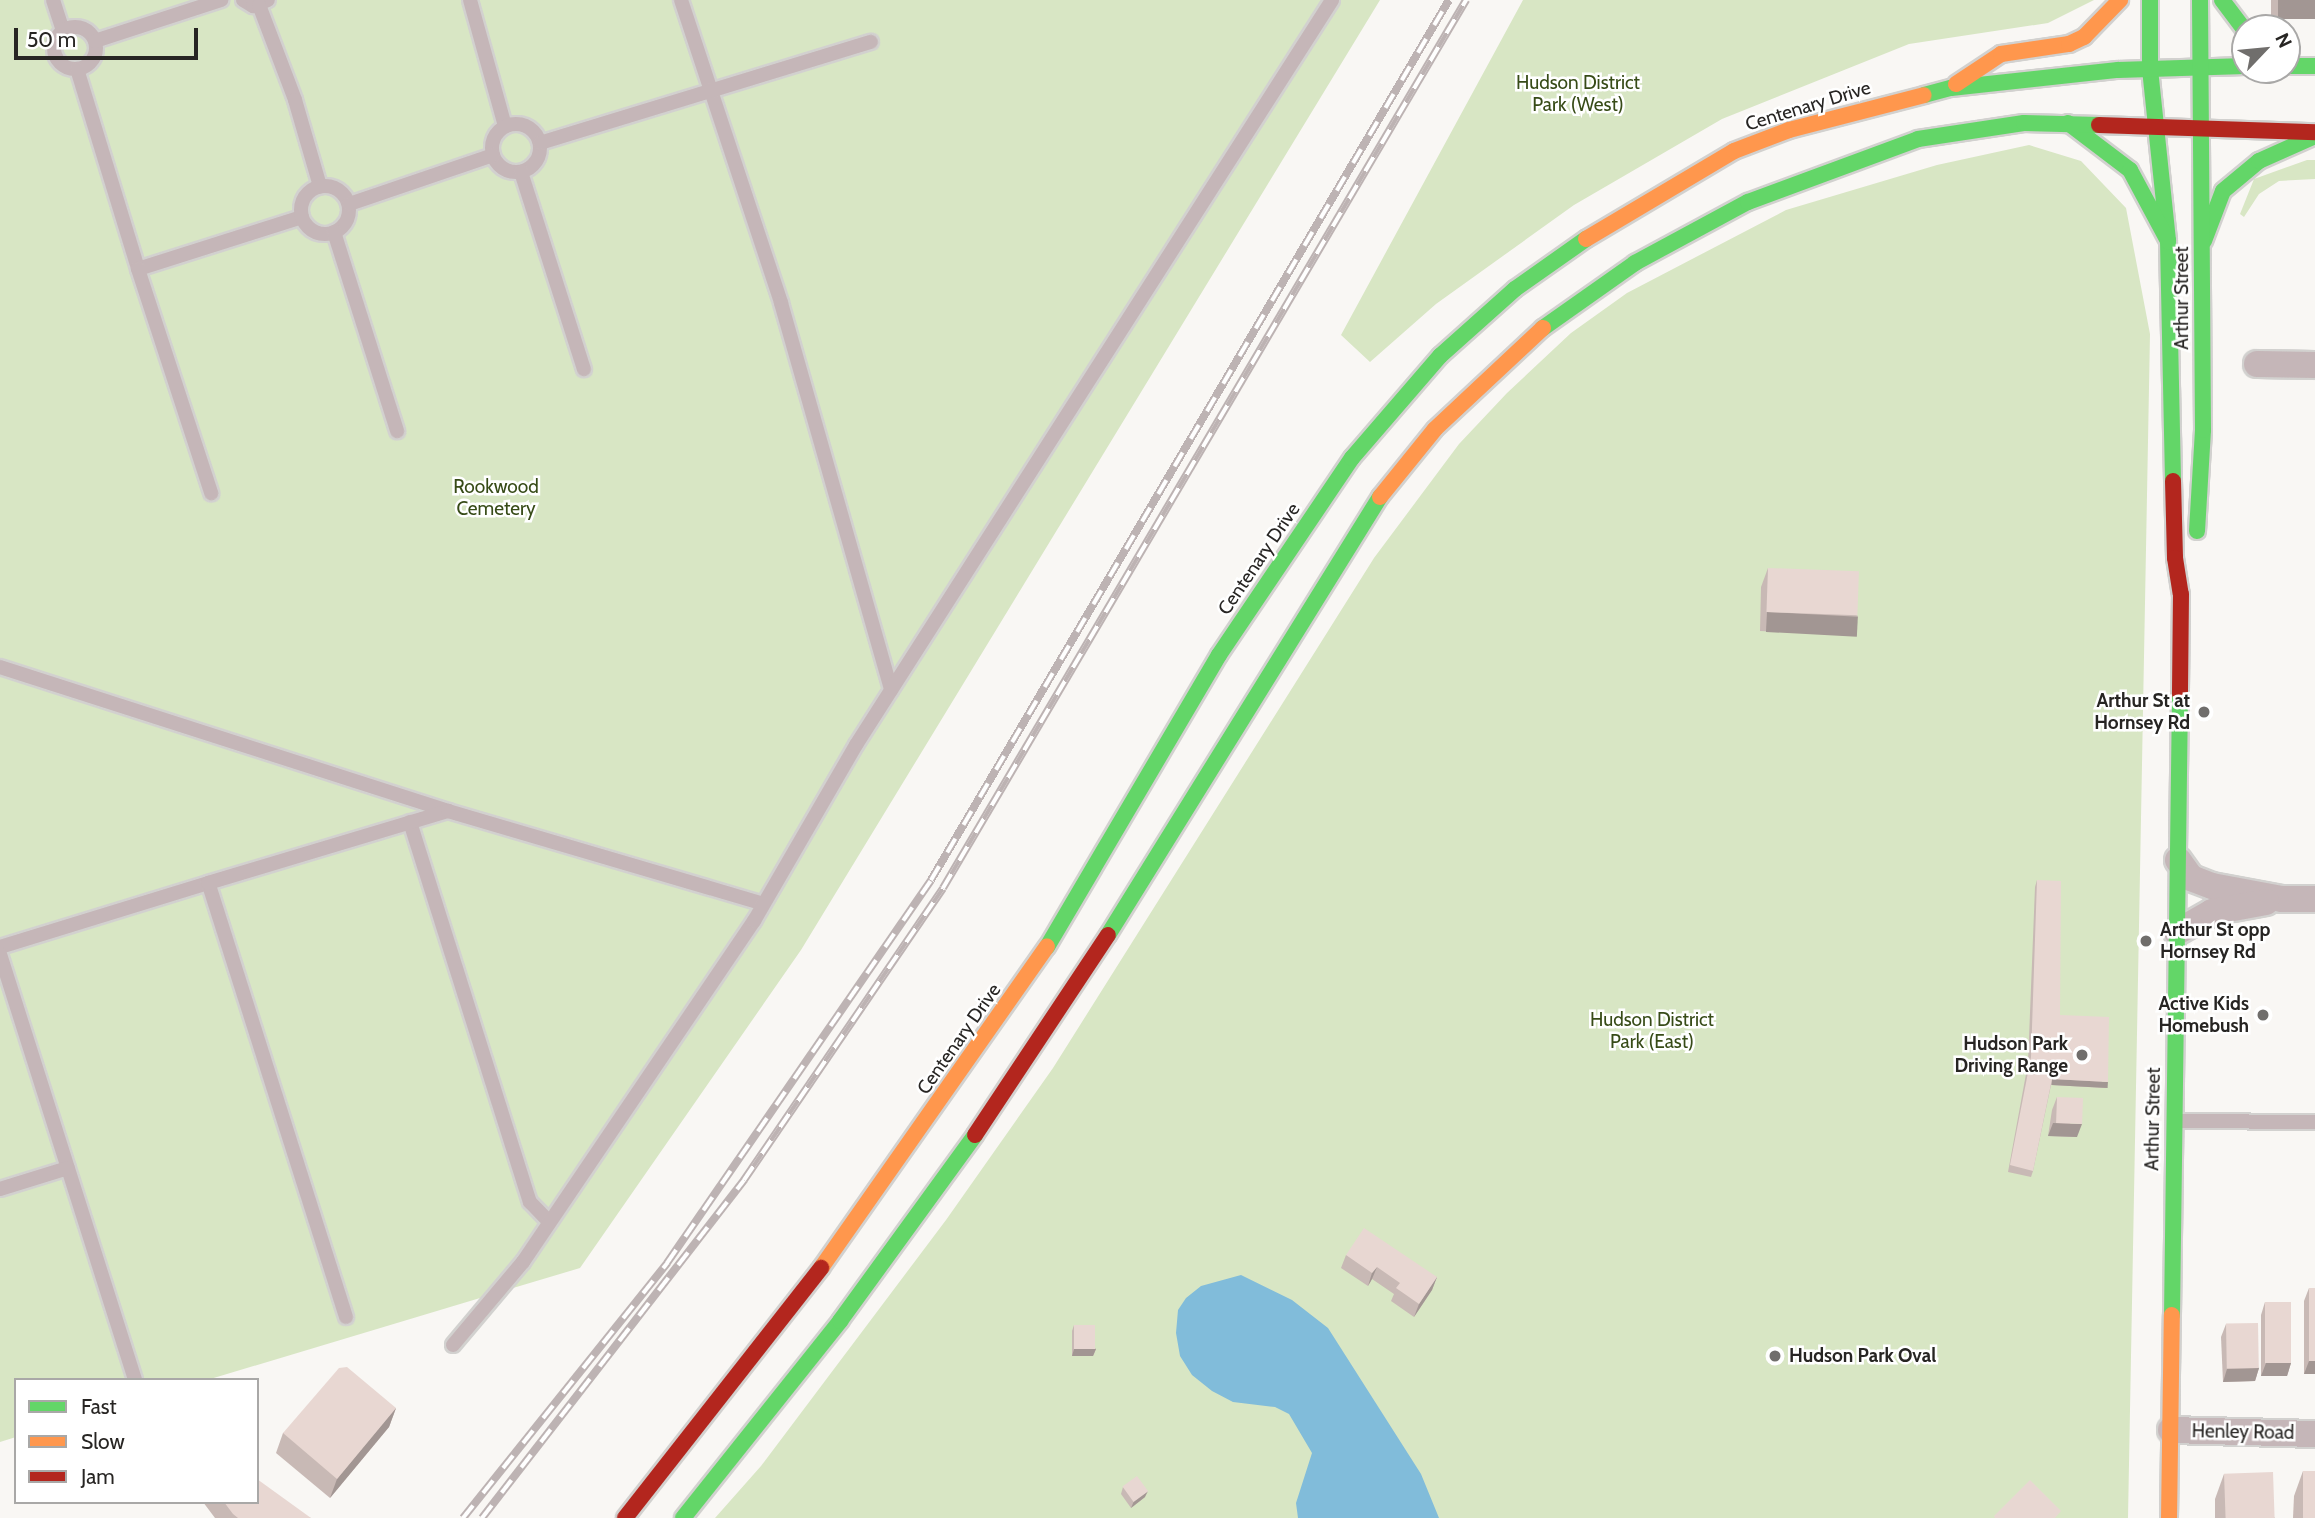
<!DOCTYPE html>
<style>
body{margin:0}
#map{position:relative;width:2315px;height:1518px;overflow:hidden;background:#f9f7f4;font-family:Cabin,sans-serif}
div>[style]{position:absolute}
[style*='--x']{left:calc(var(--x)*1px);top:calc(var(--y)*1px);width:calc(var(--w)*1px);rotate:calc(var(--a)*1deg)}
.green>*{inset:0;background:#d8e6c4}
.water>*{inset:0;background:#81bcda}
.roads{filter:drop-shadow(2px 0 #d2d1cf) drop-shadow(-2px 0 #d2d1cf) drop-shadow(0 2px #d2d1cf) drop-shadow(0 -2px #d2d1cf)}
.lane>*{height:14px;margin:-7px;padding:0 7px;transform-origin:7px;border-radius:7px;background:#c5b6b8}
.lane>.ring{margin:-7px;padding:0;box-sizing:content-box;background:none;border:14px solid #c5b6b8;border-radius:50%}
.street>*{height:26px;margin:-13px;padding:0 13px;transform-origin:13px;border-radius:13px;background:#c5b6b8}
.fast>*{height:16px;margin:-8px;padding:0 8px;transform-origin:8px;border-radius:8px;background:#63d668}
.slow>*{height:16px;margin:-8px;padding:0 8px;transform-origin:8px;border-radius:8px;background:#ff974d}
.jam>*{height:16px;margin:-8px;padding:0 8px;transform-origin:8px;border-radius:8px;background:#b3261e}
.rail>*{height:8px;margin-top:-4px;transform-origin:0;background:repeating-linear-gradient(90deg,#fff 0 16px,#bdb3b3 0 32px);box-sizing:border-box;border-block:2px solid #bdb3b3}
.wall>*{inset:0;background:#c8b9b5;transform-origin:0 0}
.shaded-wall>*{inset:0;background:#a29693;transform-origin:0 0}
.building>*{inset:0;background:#e8d7d2;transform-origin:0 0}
.dots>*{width:19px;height:19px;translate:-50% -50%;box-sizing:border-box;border:4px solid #fff;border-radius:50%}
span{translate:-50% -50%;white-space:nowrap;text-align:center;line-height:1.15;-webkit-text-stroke:5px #fff;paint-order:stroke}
.park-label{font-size:19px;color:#374b17}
.street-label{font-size:19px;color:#272523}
.poi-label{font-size:19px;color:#272523;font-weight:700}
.right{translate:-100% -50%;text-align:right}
.left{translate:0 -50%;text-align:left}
.legend{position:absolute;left:14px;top:1378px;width:245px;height:126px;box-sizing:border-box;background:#fff;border:2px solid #a9a8a7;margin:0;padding:9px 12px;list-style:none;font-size:21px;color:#272523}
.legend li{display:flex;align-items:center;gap:14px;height:35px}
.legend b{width:35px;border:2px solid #a9a8a7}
.north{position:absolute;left:2231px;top:14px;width:70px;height:70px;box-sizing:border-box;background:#fff;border:2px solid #a9a8a7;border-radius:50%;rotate:64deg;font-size:19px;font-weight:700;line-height:28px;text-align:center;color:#272523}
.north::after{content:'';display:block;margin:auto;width:24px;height:32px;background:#706e6c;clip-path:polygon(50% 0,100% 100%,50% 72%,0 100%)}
.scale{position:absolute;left:14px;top:28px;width:184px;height:32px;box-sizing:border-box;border:4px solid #272523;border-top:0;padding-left:9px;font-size:21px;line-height:24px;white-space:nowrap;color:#272523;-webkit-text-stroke:5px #fff;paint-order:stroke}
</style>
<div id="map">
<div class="green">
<i style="clip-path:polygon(0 0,1380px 0,801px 950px,580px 1268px,207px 1380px,16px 1380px,16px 1437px,0 1442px)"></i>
<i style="clip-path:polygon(1523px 0,2094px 0,2048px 23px,1909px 44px,1722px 119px,1574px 205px,1436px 304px,1370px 362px,1341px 335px)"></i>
<i style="clip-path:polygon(2029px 145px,2081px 161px,2126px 208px,2150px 334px,2128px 1518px,715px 1518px,761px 1466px,946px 1220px,1053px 1068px,1374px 558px,1459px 444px,1507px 393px,1571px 333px,1627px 293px,1786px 210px,1937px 165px)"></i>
<i style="clip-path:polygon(2307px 160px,2315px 160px,2315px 179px,2279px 181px,2259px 194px,2244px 217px,2240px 214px,2254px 179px)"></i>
</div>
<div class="water">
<i style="clip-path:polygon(1241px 1275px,1292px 1300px,1328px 1328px,1421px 1474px,1439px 1518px,1298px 1518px,1296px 1503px,1312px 1453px,1289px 1414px,1275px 1407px,1233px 1402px,1212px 1391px,1192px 1375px,1180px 1356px,1176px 1333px,1178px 1310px,1186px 1298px,1201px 1286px)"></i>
</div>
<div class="roads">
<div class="lane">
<i style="--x:53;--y:0;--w:33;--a:72"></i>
<i style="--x:243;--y:0;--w:12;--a:31"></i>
<i style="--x:253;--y:6;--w:16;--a:-22"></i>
<i style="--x:470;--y:0;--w:131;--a:74.5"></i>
<i style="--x:681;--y:0;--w:319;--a:71.7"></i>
<i style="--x:781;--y:303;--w:402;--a:74.1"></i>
<i style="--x:259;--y:5;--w:102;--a:69.2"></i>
<i style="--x:295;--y:100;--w:90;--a:73.8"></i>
<i class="ring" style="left:54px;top:27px;width:28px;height:28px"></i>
<i style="--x:95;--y:41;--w:133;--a:-18"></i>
<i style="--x:77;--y:69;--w:209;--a:73"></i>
<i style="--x:138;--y:269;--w:172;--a:-17.6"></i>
<i class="ring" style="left:492px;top:124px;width:34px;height:34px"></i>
<i style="--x:540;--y:143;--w:346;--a:-17"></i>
<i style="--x:521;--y:172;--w:207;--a:72.3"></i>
<i class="ring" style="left:301px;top:186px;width:34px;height:34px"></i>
<i style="--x:349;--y:204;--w:152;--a:-18.8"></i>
<i style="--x:334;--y:232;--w:209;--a:72.4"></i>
<i style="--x:138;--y:269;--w:236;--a:71.9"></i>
<i style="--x:0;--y:667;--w:471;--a:17.8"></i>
<i style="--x:410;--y:822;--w:398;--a:72.5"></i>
<i style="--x:530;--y:1202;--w:28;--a:46"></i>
<i style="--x:0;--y:947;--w:218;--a:-17.1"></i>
<i style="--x:0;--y:954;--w:447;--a:72.4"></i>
<i style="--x:2176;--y:1121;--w:139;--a:0.4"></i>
<i style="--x:0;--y:1189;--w:71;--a:-17.2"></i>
<i style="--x:346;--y:1317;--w:455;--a:-107.6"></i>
<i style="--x:208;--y:883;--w:251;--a:-16.7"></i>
<i style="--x:448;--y:811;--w:328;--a:16.4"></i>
<i style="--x:453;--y:1345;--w:109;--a:-49.9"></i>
<i style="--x:523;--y:1262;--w:412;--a:-55.9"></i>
<i style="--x:754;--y:921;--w:203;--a:-59.9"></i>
<i style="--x:856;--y:745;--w:884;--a:-57.42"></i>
</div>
<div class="street">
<i style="--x:2257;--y:364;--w:58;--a:1"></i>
<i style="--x:2178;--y:860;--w:22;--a:54"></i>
<i style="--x:2191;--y:878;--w:22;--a:21"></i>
<i style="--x:2212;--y:886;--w:71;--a:10.5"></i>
<i style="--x:2282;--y:899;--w:33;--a:0"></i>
<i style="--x:2177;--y:932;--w:40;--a:-29.7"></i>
<i style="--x:2212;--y:912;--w:55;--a:-10.5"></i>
<i style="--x:2171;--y:1430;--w:144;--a:1.6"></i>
</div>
<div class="fast">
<i style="--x:2150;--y:0;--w:69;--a:90"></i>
<i style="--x:2150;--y:69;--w:173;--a:84"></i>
<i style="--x:2168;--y:241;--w:240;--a:88.8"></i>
<i style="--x:2222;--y:0;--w:39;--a:53"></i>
<i style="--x:2287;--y:66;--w:28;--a:0"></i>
<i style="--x:1924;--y:95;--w:28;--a:-15"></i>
<i style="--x:1951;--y:88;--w:168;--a:-6.2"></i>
<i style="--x:2118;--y:70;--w:127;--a:-1.8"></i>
<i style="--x:2068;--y:123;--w:78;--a:37.2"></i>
<i style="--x:2130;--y:170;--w:81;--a:61.8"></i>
<i style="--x:2204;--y:241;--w:53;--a:-69.2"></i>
<i style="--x:2223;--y:191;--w:47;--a:-39.8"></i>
<i style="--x:2259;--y:161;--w:61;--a:-24.1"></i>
<i style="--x:1543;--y:328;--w:113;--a:-35.2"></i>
<i style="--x:1635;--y:263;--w:128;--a:-28.4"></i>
<i style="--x:1748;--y:202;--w:181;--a:-20.3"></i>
<i style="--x:1918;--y:139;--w:107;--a:-8.6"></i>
<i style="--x:2024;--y:123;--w:75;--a:1.5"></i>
<i style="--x:2197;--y:531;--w:101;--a:-86.6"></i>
<i style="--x:2203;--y:430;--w:430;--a:-90.4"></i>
<i style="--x:1108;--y:935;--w:516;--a:-58.16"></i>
<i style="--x:1047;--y:947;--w:339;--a:-59.5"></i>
<i style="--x:1219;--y:655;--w:238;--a:-56"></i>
<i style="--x:1352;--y:458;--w:135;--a:-49.2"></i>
<i style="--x:1440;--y:356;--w:101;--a:-41.8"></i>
<i style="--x:1515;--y:289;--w:87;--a:-35.2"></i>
<i style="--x:2172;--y:1315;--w:621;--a:-89.26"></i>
<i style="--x:683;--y:1518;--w:252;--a:-51.4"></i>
<i style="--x:840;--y:1321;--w:230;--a:-54"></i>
</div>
<div class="slow">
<i style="--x:1956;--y:84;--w:54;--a:-33.7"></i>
<i style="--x:2001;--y:54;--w:69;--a:-8.4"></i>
<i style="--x:2069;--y:44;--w:17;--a:-25"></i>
<i style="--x:2084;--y:37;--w:52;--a:-45.8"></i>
<i style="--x:1586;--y:239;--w:172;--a:-30.7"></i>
<i style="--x:1734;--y:151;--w:59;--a:-20.9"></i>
<i style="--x:1789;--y:130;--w:139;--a:-14.5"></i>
<i style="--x:1380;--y:497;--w:87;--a:-51"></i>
<i style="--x:1435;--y:429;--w:148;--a:-43.1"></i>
<i style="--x:821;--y:1268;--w:393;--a:-54.9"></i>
<i style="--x:2169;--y:1518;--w:203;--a:-89.2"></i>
</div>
<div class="jam">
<i style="--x:2099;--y:125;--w:216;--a:1.9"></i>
<i style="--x:2173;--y:481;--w:77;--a:88.5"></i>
<i style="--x:2175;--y:558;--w:36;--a:81"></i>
<i style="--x:2181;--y:594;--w:100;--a:90.6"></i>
<i style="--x:975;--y:1135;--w:240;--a:-56.4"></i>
<i style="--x:625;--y:1518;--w:318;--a:-51.9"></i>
</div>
</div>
<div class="rail">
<i style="--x:463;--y:1518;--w:327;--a:-51.3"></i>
<i style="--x:667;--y:1263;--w:465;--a:-55.4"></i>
<i style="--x:931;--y:880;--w:1021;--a:-59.52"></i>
<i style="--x:482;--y:1518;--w:428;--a:-52.2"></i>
<i style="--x:744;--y:1180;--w:353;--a:-55.7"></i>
<i style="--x:943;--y:888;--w:1031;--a:-59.5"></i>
</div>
<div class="wall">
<i style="left:2271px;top:0;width:44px;height:18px"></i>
<i style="clip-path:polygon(1768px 568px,1858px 616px,1851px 635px,1760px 631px,1761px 587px)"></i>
<i style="clip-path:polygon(2037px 880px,2060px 1015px,2106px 1088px,2051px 1085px,2033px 1171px,2031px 1177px,2008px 1172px,2028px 1063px,2035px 887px)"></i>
<i style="clip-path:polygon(2057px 1097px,2077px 1137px,2048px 1136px,2052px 1110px)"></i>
<i style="clip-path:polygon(1346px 1255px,1437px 1277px,1432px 1290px,1414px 1317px,1391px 1301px,1394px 1294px,1372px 1279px,1368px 1286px,1341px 1268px)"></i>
<i style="clip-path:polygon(2309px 1288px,2315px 1374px,2304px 1374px,2304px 1301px)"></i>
<i style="clip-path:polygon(2265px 1302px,2291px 1363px,2287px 1376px,2261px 1376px,2261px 1315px)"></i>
<i style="clip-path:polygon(2226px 1324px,2259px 1368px,2255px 1381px,2223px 1382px,2221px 1337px)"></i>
<i style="clip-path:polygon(1074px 1325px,1096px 1349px,1093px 1356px,1072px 1356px,1072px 1331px)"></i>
<i style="clip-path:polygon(396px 1408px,389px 1427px,330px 1498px,276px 1453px,283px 1433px)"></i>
<i style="clip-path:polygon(2303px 1471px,2315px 1518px,2293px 1518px,2294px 1496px)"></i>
<i style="clip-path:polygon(2224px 1474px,2275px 1518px,2215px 1518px,2215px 1499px)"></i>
<i style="clip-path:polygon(1123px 1487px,1145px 1497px,1131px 1508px,1121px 1494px)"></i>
<i style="clip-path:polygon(203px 1502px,257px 1502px,311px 1518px,215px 1518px)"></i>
</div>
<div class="shaded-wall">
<i style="left:2278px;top:0;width:37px;height:19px"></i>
<i style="left:1767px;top:612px;width:91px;height:20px;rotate:3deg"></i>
<i style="left:2052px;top:1079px;width:56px;height:6px;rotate:3deg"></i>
<i style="clip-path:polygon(2053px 1123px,2082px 1124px,2077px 1137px,2048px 1136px)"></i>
<i style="clip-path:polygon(1377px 1267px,1372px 1279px,1368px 1286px,1372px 1273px)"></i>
<i style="clip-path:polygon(1437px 1277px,1432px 1290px,1414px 1317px,1419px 1304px)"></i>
<i style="clip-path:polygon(1074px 1349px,1096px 1349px,1093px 1356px,1072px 1356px)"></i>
<i style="clip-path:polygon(2309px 1361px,2315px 1361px,2315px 1374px,2304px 1374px)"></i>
<i style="clip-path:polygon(2266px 1363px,2291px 1363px,2287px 1376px,2261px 1376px)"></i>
<i style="clip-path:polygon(2259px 1368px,2255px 1381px,2223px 1382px,2227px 1369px)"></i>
<i style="clip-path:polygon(396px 1408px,389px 1427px,330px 1498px,337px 1479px)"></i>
<i style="clip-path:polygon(1148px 1491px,1145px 1497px,1131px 1508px,1134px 1501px)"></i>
</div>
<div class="building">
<i style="left:1768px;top:568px;width:91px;height:44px;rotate:2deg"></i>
<i style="clip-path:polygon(2037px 880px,2061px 881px,2060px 1015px,2109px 1017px,2108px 1082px,2052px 1079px,2033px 1171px,2010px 1165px,2031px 1057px)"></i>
<i style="left:2057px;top:1097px;width:26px;height:26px;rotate:2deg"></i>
<i style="clip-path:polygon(1364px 1228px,1437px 1277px,1419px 1304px,1396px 1288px,1400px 1283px,1377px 1267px,1372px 1273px,1346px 1255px)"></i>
<i style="left:2309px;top:1288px;width:6px;height:73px"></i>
<i style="left:2265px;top:1302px;width:26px;height:61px"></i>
<i style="left:2258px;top:1323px;width:45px;height:32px;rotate:89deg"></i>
<i style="left:1074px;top:1325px;width:21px;height:24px"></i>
<i style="clip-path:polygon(347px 1367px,396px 1408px,337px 1479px,283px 1433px,339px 1368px)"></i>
<i style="left:2303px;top:1471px;width:12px;height:47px"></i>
<i style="left:2273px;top:1472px;width:46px;height:49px;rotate:88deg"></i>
<i style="left:1137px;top:1476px;width:19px;height:18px;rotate:54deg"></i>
<i style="clip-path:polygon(257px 1479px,311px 1518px,238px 1518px,233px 1514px,224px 1502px,257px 1502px)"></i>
<i style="clip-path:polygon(2030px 1480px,2061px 1511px,2055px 1518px,1995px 1518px,1994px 1516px)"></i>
</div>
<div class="dots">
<i style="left:2204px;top:712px;background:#706e6c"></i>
<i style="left:2146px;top:941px;background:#706e6c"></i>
<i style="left:2263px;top:1015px;background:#706e6c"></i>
<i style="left:2082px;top:1055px;background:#706e6c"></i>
<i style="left:1775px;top:1356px;background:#706e6c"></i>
</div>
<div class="park-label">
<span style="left:1578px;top:94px">Hudson District<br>Park (West)</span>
<span style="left:496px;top:498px">Rookwood<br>Cemetery</span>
<span style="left:1652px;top:1031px">Hudson District<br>Park (East)</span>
</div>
<div class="street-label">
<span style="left:1808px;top:106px;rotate:-17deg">Centenary Drive</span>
<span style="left:2182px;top:298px;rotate:-90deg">Arthur Street</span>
<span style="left:1259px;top:559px;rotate:-56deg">Centenary Drive</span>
<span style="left:959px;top:1039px;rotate:-55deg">Centenary Drive</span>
<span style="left:2153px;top:1119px;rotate:-89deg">Arthur Street</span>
<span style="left:2243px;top:1432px;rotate:1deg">Henley Road</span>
</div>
<div class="poi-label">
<span class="right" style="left:2190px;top:712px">Arthur St at<br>Hornsey Rd</span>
<span class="left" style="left:2160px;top:941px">Arthur St opp<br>Hornsey Rd</span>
<span class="right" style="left:2249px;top:1015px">Active Kids<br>Homebush</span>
<span class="right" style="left:2068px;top:1055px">Hudson Park<br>Driving Range</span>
<span class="left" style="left:1789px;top:1356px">Hudson Park Oval</span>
</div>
<ul class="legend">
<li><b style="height:9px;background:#63d668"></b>Fast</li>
<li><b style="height:9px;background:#ff974d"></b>Slow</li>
<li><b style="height:9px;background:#b3261e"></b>Jam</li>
</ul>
<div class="north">N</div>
<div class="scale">50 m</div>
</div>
